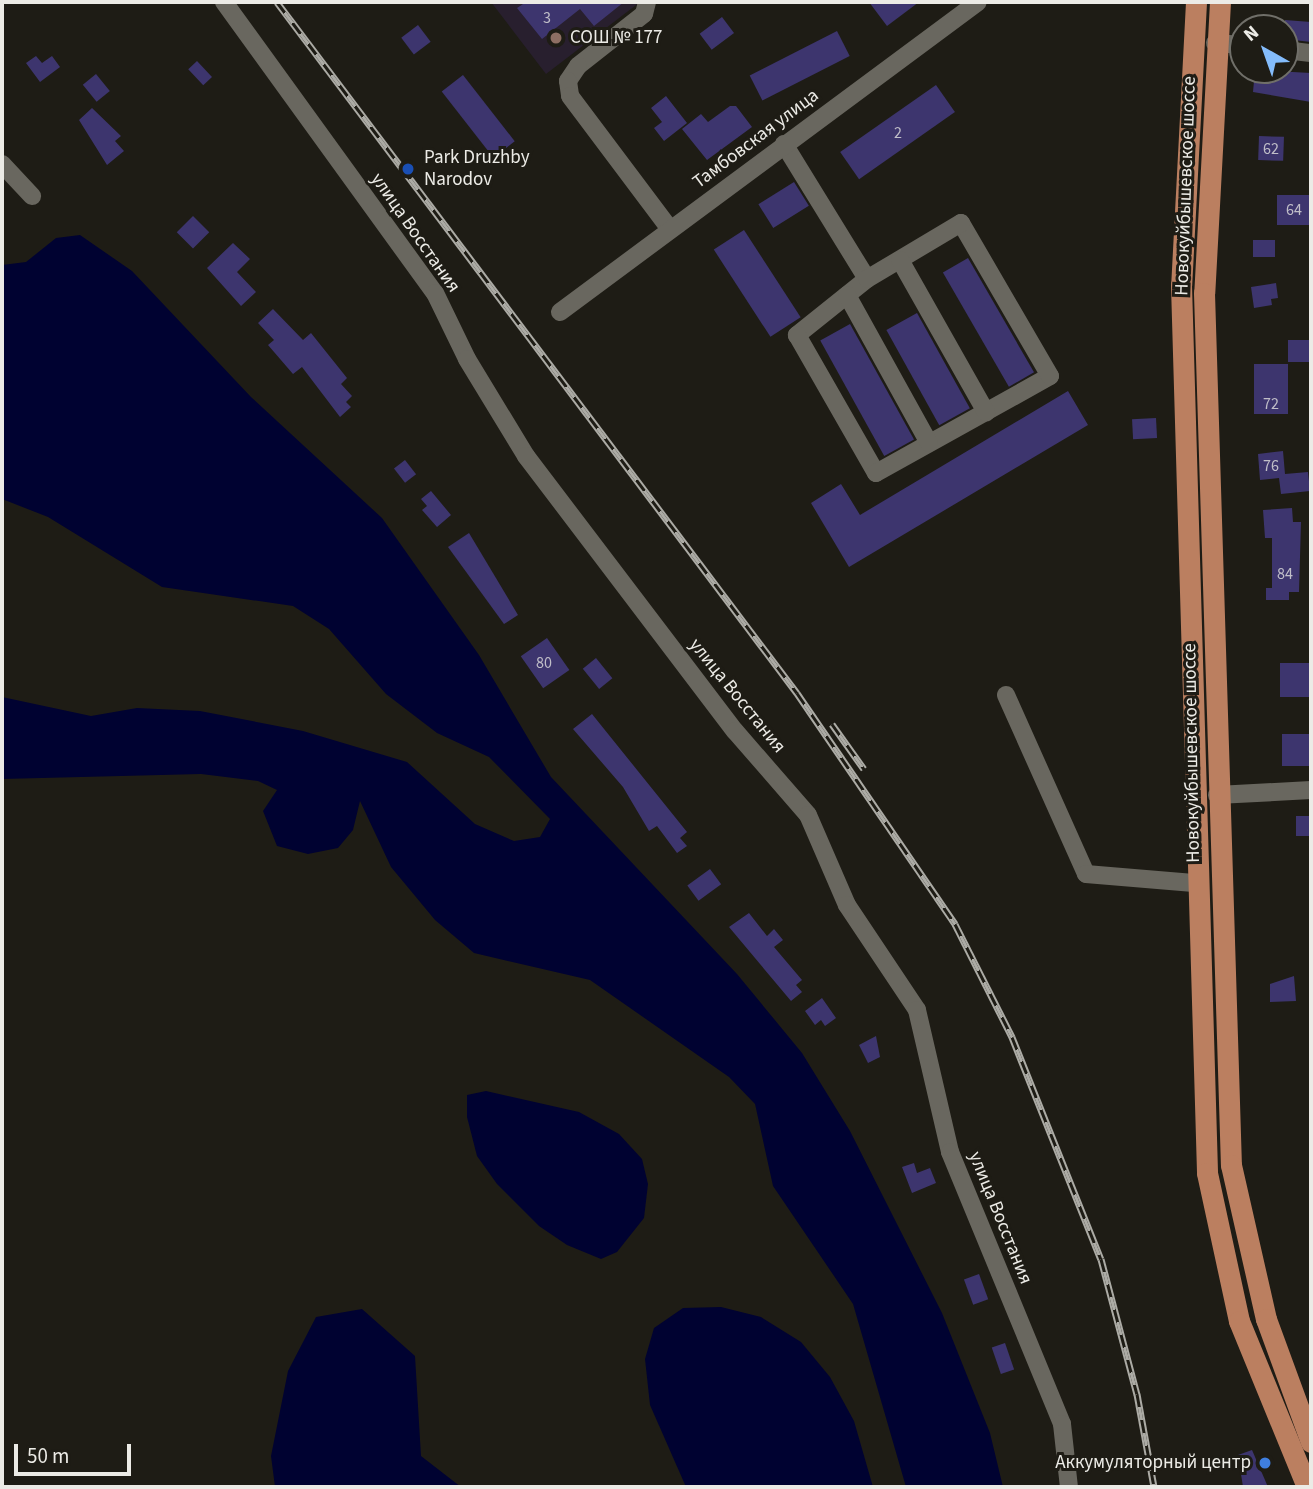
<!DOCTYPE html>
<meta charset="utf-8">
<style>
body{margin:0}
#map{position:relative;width:1313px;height:1489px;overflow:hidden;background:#1e1c15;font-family:"Source Sans 3",sans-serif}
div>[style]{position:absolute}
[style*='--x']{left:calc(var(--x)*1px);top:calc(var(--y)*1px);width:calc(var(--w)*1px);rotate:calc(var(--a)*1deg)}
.education>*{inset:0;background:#281f2e}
.water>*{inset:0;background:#000231}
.building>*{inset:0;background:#3d356e;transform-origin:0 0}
.minor>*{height:18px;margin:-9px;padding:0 9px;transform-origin:9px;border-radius:9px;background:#69675f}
.major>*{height:21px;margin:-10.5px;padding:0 10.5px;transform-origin:10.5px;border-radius:10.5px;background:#bb7f60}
.rail>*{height:7px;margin-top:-3.5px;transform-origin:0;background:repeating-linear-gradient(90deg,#1e1c15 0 13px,#acaba5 0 26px);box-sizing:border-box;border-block:2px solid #acaba5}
.dots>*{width:19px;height:19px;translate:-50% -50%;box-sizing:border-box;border:4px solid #1e1c15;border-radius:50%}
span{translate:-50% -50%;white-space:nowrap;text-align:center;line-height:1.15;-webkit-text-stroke:6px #1e1c15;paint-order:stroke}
.number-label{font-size:16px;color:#c0bec8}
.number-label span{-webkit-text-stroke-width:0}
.poi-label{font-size:19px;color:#ecebe6}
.left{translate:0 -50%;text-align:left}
.right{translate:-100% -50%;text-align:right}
.street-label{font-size:19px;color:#ecebe6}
.frame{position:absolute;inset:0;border:4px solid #ecebe6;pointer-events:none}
.north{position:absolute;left:1229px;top:14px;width:70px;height:70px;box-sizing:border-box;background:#1e1c15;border:2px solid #706f69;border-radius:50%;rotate:320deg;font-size:19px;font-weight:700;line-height:28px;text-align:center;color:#ecebe6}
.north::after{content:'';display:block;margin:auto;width:24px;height:32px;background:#84bcfb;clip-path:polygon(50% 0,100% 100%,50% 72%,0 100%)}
.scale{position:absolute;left:14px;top:1444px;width:117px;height:32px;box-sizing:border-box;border:4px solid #ecebe6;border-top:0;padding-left:9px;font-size:21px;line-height:24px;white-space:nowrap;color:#ecebe6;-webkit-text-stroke:5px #1e1c15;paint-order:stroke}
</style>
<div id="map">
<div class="education">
<i style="clip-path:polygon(491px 2px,640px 2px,546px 74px)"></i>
</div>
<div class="water">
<i style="clip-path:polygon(80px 235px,132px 271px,251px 397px,382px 518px,479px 655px,551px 777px,737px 974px,802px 1053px,850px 1131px,942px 1313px,990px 1433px,1003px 1487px,906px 1487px,853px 1304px,773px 1186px,755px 1104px,729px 1077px,590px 980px,474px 953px,435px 920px,391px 867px,360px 801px,353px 830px,338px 848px,308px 854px,277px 846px,263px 811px,277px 790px,258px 781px,201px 774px,2px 779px,2px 697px,91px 716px,137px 708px,200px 711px,303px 731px,407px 762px,475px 824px,514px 841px,540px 837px,550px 819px,489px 757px,437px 733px,386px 694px,329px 629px,293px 606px,162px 587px,48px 517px,2px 499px,2px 265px,26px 262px,56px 238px)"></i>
<i style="clip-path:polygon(486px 1091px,579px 1112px,619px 1134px,642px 1159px,648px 1184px,644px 1218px,617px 1252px,601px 1259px,567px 1245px,539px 1226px,497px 1184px,477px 1156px,467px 1117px,467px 1095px)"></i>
<i style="clip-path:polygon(721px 1307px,761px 1317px,801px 1342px,830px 1377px,854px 1421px,873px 1487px,686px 1487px,650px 1405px,645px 1359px,654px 1328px,683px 1308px)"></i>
<i style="clip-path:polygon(362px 1309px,415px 1356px,421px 1456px,461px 1487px,275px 1487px,271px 1456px,288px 1371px,316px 1317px)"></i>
</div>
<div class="building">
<i style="clip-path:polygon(526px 2px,624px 2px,594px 26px,580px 9px,542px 39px,517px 8px)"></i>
<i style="clip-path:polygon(869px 2px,919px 2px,887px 26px)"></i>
<i style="left:722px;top:17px;width:20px;height:28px;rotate:53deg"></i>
<i style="clip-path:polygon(1285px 20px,1311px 22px,1311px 42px,1285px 39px)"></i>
<i style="left:418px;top:25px;width:21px;height:21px;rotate:53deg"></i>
<i style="left:837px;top:31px;width:28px;height:98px;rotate:63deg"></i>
<i style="clip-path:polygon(36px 56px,42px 63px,52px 56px,60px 67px,40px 82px,26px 63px)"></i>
<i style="left:197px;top:61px;width:22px;height:12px;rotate:47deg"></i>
<i style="clip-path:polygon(1255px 70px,1311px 73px,1311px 102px,1253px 92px)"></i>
<i style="left:96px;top:74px;width:22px;height:17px;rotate:51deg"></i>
<i style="left:463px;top:75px;width:84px;height:27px;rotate:52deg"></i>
<i style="left:936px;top:85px;width:33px;height:117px;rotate:55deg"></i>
<i style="clip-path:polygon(666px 96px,687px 123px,664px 141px,654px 128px,662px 122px,651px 108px)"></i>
<i style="clip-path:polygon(730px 106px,736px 106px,752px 127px,707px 160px,682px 129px,701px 114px,708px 122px)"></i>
<i style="clip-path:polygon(92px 108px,121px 136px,115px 141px,124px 151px,107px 165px,79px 120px)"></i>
<i style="left:1259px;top:136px;width:25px;height:24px;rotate:2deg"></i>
<i style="left:794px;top:182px;width:28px;height:42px;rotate:58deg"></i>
<i style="left:1311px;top:195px;width:30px;height:34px;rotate:90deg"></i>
<i style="left:193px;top:216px;width:23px;height:23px;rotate:45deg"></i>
<i style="left:744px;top:230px;width:104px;height:36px;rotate:57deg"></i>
<i style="left:1253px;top:240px;width:22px;height:17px"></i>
<i style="clip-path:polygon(233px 243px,250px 259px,237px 272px,256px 292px,241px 306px,207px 268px)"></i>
<i style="left:968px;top:258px;width:132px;height:29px;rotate:60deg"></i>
<i style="clip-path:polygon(1276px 283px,1278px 298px,1271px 299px,1272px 305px,1254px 308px,1251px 287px)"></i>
<i style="clip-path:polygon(273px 309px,303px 340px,311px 333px,347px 378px,341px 384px,352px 396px,346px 402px,351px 407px,340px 417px,302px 367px,293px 374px,268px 345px,274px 340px,258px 323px)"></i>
<i style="left:917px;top:313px;width:109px;height:35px;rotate:61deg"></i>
<i style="left:850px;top:324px;width:132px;height:34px;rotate:61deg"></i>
<i style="left:1311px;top:340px;width:22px;height:23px;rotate:90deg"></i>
<i style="left:1288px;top:364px;width:50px;height:34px;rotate:90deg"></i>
<i style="clip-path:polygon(1068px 391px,1088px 425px,849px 567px,811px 503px,841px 484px,860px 515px)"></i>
<i style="left:1156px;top:418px;width:20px;height:24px;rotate:87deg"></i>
<i style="clip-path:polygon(1283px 451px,1285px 474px,1308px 472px,1310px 491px,1281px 494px,1279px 478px,1260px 480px,1258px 454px)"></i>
<i style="left:405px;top:460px;width:18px;height:14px;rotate:52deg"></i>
<i style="clip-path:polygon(431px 491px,451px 515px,437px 527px,422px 510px,427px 506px,421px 499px)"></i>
<i style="clip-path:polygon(1292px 508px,1293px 522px,1301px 522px,1299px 592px,1289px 592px,1289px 600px,1266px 600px,1266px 588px,1272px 588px,1272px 538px,1265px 538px,1263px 510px)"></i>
<i style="clip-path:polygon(469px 533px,518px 615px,504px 624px,448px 547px)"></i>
<i style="left:547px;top:638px;width:39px;height:32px;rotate:55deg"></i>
<i style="left:596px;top:658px;width:26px;height:17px;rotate:51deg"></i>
<i style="left:1311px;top:663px;width:34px;height:31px;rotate:90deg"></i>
<i style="clip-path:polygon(592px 714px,687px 832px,680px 838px,687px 846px,677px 853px,657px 826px,649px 831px,623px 787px,573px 729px)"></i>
<i style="left:1311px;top:734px;width:32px;height:29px;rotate:90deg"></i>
<i style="left:1311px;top:816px;width:20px;height:15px;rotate:90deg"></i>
<i style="left:710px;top:869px;width:19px;height:28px;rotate:54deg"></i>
<i style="clip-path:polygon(749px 913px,767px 936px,774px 929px,783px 940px,774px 947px,802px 980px,796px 985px,802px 992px,791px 1001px,729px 927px)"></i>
<i style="clip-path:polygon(1294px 976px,1296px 1001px,1270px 1002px,1270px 984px)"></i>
<i style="clip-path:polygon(822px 998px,836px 1018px,825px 1026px,821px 1020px,815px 1025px,805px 1011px)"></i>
<i style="clip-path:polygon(876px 1036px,880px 1057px,868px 1063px,859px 1045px)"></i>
<i style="clip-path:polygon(914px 1163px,917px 1173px,930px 1168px,936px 1183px,912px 1193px,902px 1167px)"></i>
<i style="left:979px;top:1274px;width:27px;height:16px;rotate:70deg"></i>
<i style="left:1005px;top:1343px;width:28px;height:14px;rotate:71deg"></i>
<i style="clip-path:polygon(1252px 1450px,1268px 1487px,1243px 1487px,1238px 1455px)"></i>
</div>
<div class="minor">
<i style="--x:224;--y:2;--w:359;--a:54.1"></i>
<i style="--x:435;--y:293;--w:73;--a:64.1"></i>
<i style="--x:467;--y:359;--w:114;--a:58.7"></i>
<i style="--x:526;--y:456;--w:345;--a:52.8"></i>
<i style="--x:735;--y:731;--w:111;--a:49"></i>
<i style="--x:808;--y:815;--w:98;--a:66.6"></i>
<i style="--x:847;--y:905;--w:126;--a:56.3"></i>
<i style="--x:917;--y:1010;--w:146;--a:76.9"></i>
<i style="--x:950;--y:1152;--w:294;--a:67.6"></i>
<i style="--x:1062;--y:1424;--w:63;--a:83.7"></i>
<i style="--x:647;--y:2;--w:12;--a:104"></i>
<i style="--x:644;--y:14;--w:84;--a:141.8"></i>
<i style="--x:578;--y:66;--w:18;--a:124"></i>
<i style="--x:568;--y:81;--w:15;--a:82"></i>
<i style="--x:570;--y:96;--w:166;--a:53.1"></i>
<i style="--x:1215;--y:43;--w:28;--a:4"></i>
<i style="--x:1285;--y:50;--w:26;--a:7"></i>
<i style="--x:784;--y:144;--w:158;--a:58.4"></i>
<i style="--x:867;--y:279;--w:90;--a:141.3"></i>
<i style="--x:797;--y:335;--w:159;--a:60.2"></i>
<i style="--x:876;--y:473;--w:199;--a:-29.1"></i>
<i style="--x:1050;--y:376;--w:177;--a:-120.2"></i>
<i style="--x:961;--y:223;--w:109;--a:149.2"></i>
<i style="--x:2;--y:164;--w:44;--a:46.8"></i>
<i style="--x:900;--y:260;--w:175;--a:60.5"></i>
<i style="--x:847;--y:295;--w:169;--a:61"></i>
<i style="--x:560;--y:312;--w:520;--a:-36.56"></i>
<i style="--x:1006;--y:695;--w:196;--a:65.9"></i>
<i style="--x:1086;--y:874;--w:108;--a:4.8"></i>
<i style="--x:1217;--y:795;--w:94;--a:-3"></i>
</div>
<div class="major">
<i style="--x:1196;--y:2;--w:283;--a:93"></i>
<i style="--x:1181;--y:285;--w:888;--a:88.32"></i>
<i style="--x:1207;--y:1173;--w:151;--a:77.8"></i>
<i style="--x:1239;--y:1321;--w:179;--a:67.7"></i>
<i style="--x:1220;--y:2;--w:291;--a:93.1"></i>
<i style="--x:1204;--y:293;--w:872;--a:88.23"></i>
<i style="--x:1231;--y:1165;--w:158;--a:77.2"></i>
<i style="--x:1266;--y:1319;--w:131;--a:69.9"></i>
</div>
<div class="rail">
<i style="--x:277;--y:2;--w:865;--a:53.04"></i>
<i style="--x:797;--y:693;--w:280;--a:55.6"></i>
<i style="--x:955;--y:924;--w:127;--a:63.2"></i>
<i style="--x:1012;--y:1037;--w:239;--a:68.2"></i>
<i style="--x:1101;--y:1259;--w:140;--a:75.1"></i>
<i style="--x:1137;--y:1394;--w:95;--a:79.6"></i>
<i style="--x:832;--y:724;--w:55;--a:54.6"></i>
</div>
<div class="dots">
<i style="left:556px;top:38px;background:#8d6e63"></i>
<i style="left:408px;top:169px;background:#1a4fb4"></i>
<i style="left:1265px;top:1463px;background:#3f7fe0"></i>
</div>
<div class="number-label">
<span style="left:547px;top:18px">3</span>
<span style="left:898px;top:133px">2</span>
<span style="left:1271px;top:149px">62</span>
<span style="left:1294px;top:210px">64</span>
<span style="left:1271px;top:404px">72</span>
<span style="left:1271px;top:466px">76</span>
<span style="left:1285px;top:574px">84</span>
<span style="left:544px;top:663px">80</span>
</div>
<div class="poi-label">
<span class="left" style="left:570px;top:38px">СОШ № 177</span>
<span class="left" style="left:424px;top:169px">Park Druzhby<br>Narodov</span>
<span class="right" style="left:1251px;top:1463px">Аккумуляторный центр</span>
</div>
<div class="street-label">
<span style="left:756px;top:139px;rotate:-37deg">Тамбовская улица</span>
<span style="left:1186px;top:186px;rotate:-88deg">Новокуйбышевское шоссе</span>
<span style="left:415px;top:233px;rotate:55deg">улица Восстания</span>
<span style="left:737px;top:696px;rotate:51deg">улица Восстания</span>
<span style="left:1192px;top:753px;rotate:-91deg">Новокуйбышевское шоссе</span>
<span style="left:1000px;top:1218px;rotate:68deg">улица Восстания</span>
</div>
<div class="frame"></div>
<div class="north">N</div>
<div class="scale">50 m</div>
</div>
